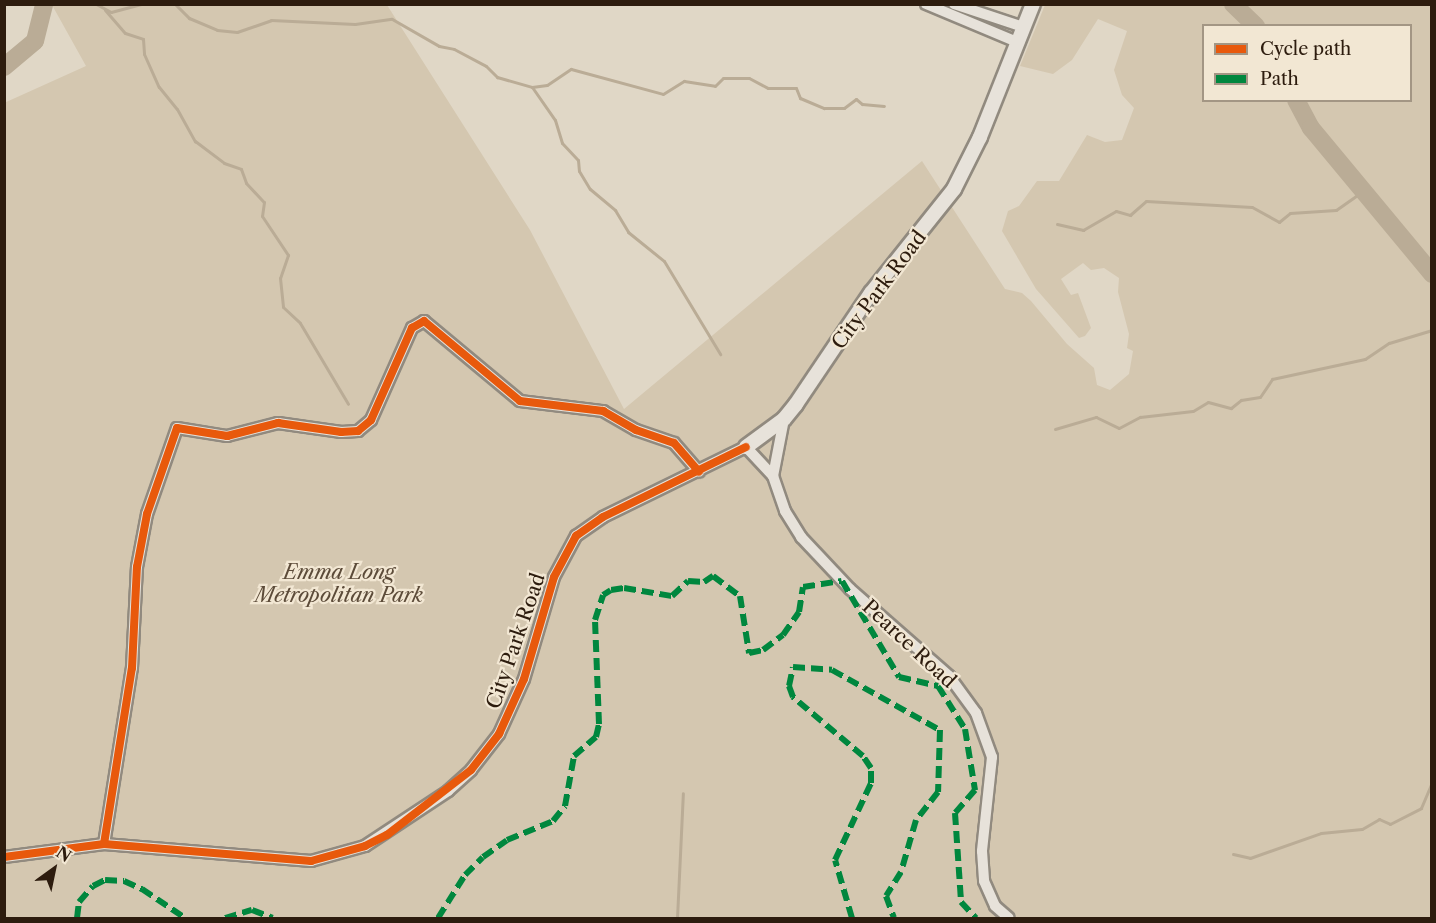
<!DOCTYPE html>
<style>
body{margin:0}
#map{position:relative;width:1436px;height:923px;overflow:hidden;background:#e0d7c6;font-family:"Libre Caslon Text",serif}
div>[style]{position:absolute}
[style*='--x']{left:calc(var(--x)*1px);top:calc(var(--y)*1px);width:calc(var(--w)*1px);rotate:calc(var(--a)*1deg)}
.green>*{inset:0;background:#d4c7b0}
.stream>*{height:3px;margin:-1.5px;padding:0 1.5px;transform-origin:1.5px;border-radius:1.5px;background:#baac96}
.river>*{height:18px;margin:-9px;padding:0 9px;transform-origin:9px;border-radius:9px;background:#baac96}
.roads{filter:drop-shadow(2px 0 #918a7f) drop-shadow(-2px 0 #918a7f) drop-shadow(0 2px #918a7f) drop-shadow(0 -2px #918a7f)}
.minor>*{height:10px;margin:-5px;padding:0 5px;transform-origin:5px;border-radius:5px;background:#e7e2da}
.tertiary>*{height:14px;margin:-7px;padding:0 7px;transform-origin:7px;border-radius:7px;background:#e7e2da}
.quiet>*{height:6px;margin-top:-3px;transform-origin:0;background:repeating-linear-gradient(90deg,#00873e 0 12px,transparent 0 18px)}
.cycleway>*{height:8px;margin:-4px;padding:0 4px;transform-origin:4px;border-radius:4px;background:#e8590c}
span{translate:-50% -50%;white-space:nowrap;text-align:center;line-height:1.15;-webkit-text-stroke:4.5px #f2e7d3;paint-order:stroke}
.street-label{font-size:20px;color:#2d1c0e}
.park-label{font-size:20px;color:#5c4b39;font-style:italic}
.frame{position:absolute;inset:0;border:6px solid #2d1c0e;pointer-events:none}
.legend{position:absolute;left:1202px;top:24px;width:210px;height:78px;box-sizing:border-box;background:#f2e7d3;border:2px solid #a39684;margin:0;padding:8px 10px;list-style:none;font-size:18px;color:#2d1c0e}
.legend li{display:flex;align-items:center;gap:12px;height:30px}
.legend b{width:30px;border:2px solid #a39684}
.north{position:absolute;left:24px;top:839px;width:60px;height:60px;-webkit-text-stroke:4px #f2e7d3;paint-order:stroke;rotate:33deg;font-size:16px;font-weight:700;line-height:24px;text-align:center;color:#2d1c0e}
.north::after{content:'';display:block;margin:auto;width:21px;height:27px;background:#2d1c0e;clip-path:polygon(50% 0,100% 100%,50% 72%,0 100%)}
</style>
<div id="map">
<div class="green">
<i style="clip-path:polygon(evenodd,52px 5px,387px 5px,530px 230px,624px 409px,922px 161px,1005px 289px,1022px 293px,1031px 301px,1067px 344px,1094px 368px,1097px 385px,1110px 390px,1129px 374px,1133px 351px,1127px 348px,1129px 334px,1118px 292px,1119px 278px,1104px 268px,1091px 270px,1083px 263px,1061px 279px,1071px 295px,1078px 293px,1091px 328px,1085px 336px,1079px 338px,1036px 289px,1002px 231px,1008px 211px,1019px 206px,1037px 181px,1059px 181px,1087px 135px,1105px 142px,1122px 140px,1134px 108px,1122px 95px,1114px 70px,1127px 31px,1098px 19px,1072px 60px,1053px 74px,1020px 66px,1045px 5px,1431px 5px,1431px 918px,5px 918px,4px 103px,86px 66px,52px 5px,1204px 26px,1410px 26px,1410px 100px,1204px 100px,1204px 26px)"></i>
</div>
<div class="stream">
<i style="--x:96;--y:4;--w:17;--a:28"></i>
<i style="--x:111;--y:12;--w:31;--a:-15"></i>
<i style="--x:175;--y:4;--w:20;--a:45"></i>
<i style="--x:189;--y:18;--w:30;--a:23"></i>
<i style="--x:217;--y:30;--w:20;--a:6"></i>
<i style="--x:237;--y:32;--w:36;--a:-19"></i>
<i style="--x:271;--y:20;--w:84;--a:2.7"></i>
<i style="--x:355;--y:24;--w:37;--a:-8"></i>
<i style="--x:392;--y:19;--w:54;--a:29.9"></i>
<i style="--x:439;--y:46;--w:15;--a:11"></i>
<i style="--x:454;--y:49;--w:36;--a:28"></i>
<i style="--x:486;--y:66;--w:16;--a:45"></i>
<i style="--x:497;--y:77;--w:36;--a:16"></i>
<i style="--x:532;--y:87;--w:15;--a:-8"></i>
<i style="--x:547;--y:85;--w:29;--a:-34"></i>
<i style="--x:571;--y:69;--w:95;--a:15.2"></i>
<i style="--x:663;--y:94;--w:25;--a:-32"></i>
<i style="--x:684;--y:81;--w:31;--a:9"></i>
<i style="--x:715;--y:86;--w:11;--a:-45"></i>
<i style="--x:723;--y:78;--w:26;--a:0"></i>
<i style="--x:749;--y:78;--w:21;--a:28"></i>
<i style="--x:768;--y:88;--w:28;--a:0"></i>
<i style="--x:796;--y:88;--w:11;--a:68"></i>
<i style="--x:800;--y:98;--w:26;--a:23"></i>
<i style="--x:824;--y:108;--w:20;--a:0"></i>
<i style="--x:844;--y:108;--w:15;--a:-37"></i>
<i style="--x:856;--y:99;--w:8;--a:40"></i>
<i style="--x:862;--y:104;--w:22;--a:5"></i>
<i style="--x:43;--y:6;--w:3;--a:-45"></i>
<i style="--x:105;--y:10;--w:30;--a:49"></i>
<i style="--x:125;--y:33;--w:19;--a:18"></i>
<i style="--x:143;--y:39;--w:15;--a:86"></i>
<i style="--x:144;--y:54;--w:36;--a:66"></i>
<i style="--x:159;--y:87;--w:28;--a:51"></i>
<i style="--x:177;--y:109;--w:37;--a:61"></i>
<i style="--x:195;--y:141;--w:36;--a:37"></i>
<i style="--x:224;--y:163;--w:18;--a:19"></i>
<i style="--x:241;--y:169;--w:15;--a:70"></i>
<i style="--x:246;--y:183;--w:26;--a:47"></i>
<i style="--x:264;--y:202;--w:14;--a:98"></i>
<i style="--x:262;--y:216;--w:47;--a:56.3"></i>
<i style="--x:288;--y:255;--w:24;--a:109"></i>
<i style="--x:280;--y:278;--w:29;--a:84"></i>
<i style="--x:283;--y:307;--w:23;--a:43"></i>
<i style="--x:300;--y:323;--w:94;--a:59.3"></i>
<i style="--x:532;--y:87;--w:40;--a:55.1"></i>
<i style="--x:555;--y:120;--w:24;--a:73"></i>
<i style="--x:562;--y:143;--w:23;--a:47"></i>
<i style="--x:578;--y:160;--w:11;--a:85"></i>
<i style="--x:579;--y:171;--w:21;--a:59"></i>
<i style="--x:590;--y:189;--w:33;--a:40"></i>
<i style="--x:615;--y:210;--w:26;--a:59"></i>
<i style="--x:628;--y:232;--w:46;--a:38.9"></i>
<i style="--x:664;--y:261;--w:109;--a:58.9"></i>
<i style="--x:1057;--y:224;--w:27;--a:13"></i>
<i style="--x:1083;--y:230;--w:38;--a:-30"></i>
<i style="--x:1116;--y:211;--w:15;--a:16"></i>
<i style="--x:1130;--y:215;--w:21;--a:-41"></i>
<i style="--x:1146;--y:201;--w:106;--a:3.2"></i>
<i style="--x:1252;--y:207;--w:31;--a:29"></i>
<i style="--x:1279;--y:222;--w:14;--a:-39"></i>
<i style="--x:1290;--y:213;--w:46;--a:-3.7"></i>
<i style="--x:1336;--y:210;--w:33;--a:-35"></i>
<i style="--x:1055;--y:429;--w:43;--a:-16.3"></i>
<i style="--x:1096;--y:417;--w:25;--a:26"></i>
<i style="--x:1119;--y:428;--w:24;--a:-28"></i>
<i style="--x:1140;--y:417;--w:53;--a:-6.5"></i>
<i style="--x:1193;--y:411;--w:17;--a:-31"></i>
<i style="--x:1208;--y:402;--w:24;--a:15"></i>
<i style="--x:1231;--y:408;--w:13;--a:-39"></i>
<i style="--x:1241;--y:400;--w:19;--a:-9"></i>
<i style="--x:1260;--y:397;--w:22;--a:-56"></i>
<i style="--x:1272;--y:379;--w:95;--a:-12.1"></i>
<i style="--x:1365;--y:359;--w:29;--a:-34"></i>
<i style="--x:1389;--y:343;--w:45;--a:-16.8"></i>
<i style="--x:1233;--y:854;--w:17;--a:13"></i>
<i style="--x:1250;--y:858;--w:75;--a:-19.4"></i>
<i style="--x:1321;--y:833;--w:41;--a:-5.6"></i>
<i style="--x:1362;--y:829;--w:20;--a:-30"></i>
<i style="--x:1379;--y:819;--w:12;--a:24"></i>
<i style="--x:1390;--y:824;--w:35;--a:-27"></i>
<i style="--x:1421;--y:808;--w:28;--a:-67"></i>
<i style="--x:677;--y:918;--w:125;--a:-87.3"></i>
</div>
<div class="river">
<i style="--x:1233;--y:4;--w:32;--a:44"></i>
<i style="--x:4;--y:67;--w:40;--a:-40"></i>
<i style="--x:35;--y:41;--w:38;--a:-76"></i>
<i style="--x:1296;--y:100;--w:32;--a:62"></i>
<i style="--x:1311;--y:128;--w:190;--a:50.3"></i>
</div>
<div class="roads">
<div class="minor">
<i style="--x:926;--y:4;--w:99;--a:22.7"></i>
<i style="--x:954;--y:4;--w:73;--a:18.4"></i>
<i style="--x:784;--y:419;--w:58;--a:100.9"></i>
<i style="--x:773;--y:476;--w:37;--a:71"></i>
<i style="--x:785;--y:511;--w:31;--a:58"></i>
<i style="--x:801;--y:537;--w:71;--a:46.7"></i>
<i style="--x:850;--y:589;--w:132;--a:41.3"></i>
<i style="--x:949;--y:676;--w:46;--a:53.9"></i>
<i style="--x:976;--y:713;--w:47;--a:70"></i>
<i style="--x:992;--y:757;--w:95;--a:96.1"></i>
<i style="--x:982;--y:851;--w:30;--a:86"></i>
<i style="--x:984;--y:881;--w:27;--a:66"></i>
<i style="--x:995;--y:906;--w:18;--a:41"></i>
<i style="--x:104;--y:844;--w:178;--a:-81"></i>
<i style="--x:132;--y:668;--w:101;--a:-87.2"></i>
<i style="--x:137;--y:567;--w:54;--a:-79.3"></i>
<i style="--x:147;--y:514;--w:91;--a:-70.8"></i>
<i style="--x:177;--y:428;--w:51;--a:9.1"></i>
<i style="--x:227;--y:436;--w:53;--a:-14.3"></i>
<i style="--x:278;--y:423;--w:64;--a:8.1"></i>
<i style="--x:341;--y:432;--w:17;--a:-3"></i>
<i style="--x:358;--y:431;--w:17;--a:-40"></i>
<i style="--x:371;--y:420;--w:101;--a:-66"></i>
<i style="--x:412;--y:328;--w:14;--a:-30"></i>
<i style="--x:424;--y:321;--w:125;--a:39.8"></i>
<i style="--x:520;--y:401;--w:84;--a:6.9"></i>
<i style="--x:603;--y:411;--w:38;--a:30"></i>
<i style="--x:636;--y:430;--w:40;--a:18.9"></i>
<i style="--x:674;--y:443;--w:38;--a:49"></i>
<i style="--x:4;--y:857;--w:101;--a:-7.4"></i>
<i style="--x:104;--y:844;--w:208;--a:4.7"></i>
<i style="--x:311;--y:861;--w:56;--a:-15.5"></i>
<i style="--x:365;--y:846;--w:100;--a:-33.5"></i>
<i style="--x:448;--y:791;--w:31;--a:-42"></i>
<i style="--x:471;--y:770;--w:46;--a:-52.1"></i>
<i style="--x:499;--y:734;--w:60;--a:-65.6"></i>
<i style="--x:524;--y:679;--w:106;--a:-73.6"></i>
<i style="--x:554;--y:577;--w:47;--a:-61.8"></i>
<i style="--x:576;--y:536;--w:33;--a:-35"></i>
<i style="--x:603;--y:517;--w:159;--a:-26.1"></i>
<i style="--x:746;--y:447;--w:40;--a:47"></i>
</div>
<div class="tertiary">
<i style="--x:746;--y:447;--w:47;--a:-36.4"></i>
<i style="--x:784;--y:419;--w:19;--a:-51"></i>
<i style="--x:796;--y:404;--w:134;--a:-56"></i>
<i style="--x:871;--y:293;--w:133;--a:-51.4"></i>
<i style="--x:954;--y:189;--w:58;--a:-63.4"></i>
<i style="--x:980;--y:137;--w:143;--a:-68.3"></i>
</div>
</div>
<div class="quiet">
<i style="--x:77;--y:918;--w:16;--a:-83"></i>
<i style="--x:79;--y:902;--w:21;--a:-49"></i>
<i style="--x:93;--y:886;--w:13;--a:-27"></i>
<i style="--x:105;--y:880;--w:19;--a:3"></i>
<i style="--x:124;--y:881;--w:20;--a:24"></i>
<i style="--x:142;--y:889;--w:52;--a:34"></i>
<i style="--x:225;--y:918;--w:28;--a:-17"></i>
<i style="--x:252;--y:910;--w:22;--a:21"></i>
<i style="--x:438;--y:918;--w:51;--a:-57.9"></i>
<i style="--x:465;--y:875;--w:25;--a:-45"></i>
<i style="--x:483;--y:857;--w:29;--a:-35"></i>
<i style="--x:507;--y:840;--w:50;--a:-22.4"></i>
<i style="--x:553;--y:821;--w:19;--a:-51"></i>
<i style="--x:565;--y:806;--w:51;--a:-79.8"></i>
<i style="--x:574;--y:756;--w:29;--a:-41"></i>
<i style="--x:596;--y:737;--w:13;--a:-77"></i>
<i style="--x:599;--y:724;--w:104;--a:-92.2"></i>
<i style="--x:595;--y:620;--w:26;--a:-72"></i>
<i style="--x:603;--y:595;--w:9;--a:-32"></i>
<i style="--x:611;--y:590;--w:13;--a:-9"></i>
<i style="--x:624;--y:588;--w:49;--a:9.5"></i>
<i style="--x:672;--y:596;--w:22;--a:-43"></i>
<i style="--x:688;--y:581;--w:16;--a:4"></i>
<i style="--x:704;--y:582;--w:11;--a:-34"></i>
<i style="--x:713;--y:576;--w:34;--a:37"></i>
<i style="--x:740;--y:596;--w:58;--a:81"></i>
<i style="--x:749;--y:653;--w:14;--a:-12"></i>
<i style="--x:763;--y:650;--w:25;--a:-37"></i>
<i style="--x:783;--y:635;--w:28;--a:-55"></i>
<i style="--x:799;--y:612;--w:25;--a:-81"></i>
<i style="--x:803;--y:587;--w:39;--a:-9"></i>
<i style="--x:842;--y:581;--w:112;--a:59.3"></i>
<i style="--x:899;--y:677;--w:40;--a:13"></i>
<i style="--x:938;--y:686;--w:51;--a:57.9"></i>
<i style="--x:965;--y:729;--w:62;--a:80.7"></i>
<i style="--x:975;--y:790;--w:30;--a:131"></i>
<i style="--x:955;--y:813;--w:89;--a:86.1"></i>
<i style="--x:961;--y:902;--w:22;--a:47"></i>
<i style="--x:852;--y:918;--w:60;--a:-106.3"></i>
<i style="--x:835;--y:860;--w:85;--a:-64.9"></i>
<i style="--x:871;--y:783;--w:15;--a:-90"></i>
<i style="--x:871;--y:768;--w:14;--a:-124"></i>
<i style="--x:863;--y:756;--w:92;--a:-139.9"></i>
<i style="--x:793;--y:697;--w:12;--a:-110"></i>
<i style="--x:789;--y:686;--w:19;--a:-78"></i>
<i style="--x:793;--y:667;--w:39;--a:4"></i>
<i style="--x:832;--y:670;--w:124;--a:29.1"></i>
<i style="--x:940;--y:730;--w:62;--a:91.8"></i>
<i style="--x:938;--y:792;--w:36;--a:128"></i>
<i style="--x:916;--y:820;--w:54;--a:106.1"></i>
<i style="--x:901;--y:872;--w:28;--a:122"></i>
<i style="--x:886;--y:896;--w:23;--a:70"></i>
</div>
<div class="cycleway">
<i style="--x:104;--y:844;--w:178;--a:-81"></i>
<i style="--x:132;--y:668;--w:101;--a:-87.2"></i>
<i style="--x:137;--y:567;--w:54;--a:-79.3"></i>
<i style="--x:147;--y:514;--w:91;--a:-70.8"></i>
<i style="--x:177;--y:428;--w:51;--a:9.1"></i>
<i style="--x:227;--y:436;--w:53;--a:-14.3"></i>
<i style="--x:278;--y:423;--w:64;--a:8.1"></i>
<i style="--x:341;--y:432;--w:17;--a:-3"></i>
<i style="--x:358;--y:431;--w:17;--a:-40"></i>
<i style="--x:371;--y:420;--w:101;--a:-66"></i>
<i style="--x:412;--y:328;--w:14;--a:-30"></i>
<i style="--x:424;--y:321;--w:125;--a:39.8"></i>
<i style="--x:520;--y:401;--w:84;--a:6.9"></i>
<i style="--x:603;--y:411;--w:38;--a:30"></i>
<i style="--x:636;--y:430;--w:40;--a:18.9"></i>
<i style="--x:674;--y:443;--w:38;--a:49"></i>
<i style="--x:4;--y:857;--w:101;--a:-7.4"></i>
<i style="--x:104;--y:844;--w:208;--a:4.7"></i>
<i style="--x:311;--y:861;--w:56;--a:-15.5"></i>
<i style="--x:365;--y:846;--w:25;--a:-27"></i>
<i style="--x:387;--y:835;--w:106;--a:-37.7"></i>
<i style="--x:471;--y:770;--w:46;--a:-52.1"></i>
<i style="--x:499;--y:734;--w:60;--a:-65.6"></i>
<i style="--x:524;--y:679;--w:106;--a:-73.6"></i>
<i style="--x:554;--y:577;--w:47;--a:-61.8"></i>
<i style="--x:576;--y:536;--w:33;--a:-35"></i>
<i style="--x:603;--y:517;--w:159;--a:-26.1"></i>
</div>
<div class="street-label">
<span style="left:879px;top:290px;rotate:-53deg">City Park Road</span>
<span style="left:516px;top:641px;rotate:-71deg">City Park Road</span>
<span style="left:909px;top:644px;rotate:43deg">Pearce Road</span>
</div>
<div class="park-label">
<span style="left:339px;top:584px">Emma Long<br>Metropolitan Park</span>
</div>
<div class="frame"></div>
<ul class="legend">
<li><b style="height:8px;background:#e8590c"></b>Cycle path</li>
<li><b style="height:8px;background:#00873e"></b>Path</li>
</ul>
<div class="north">N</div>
</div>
